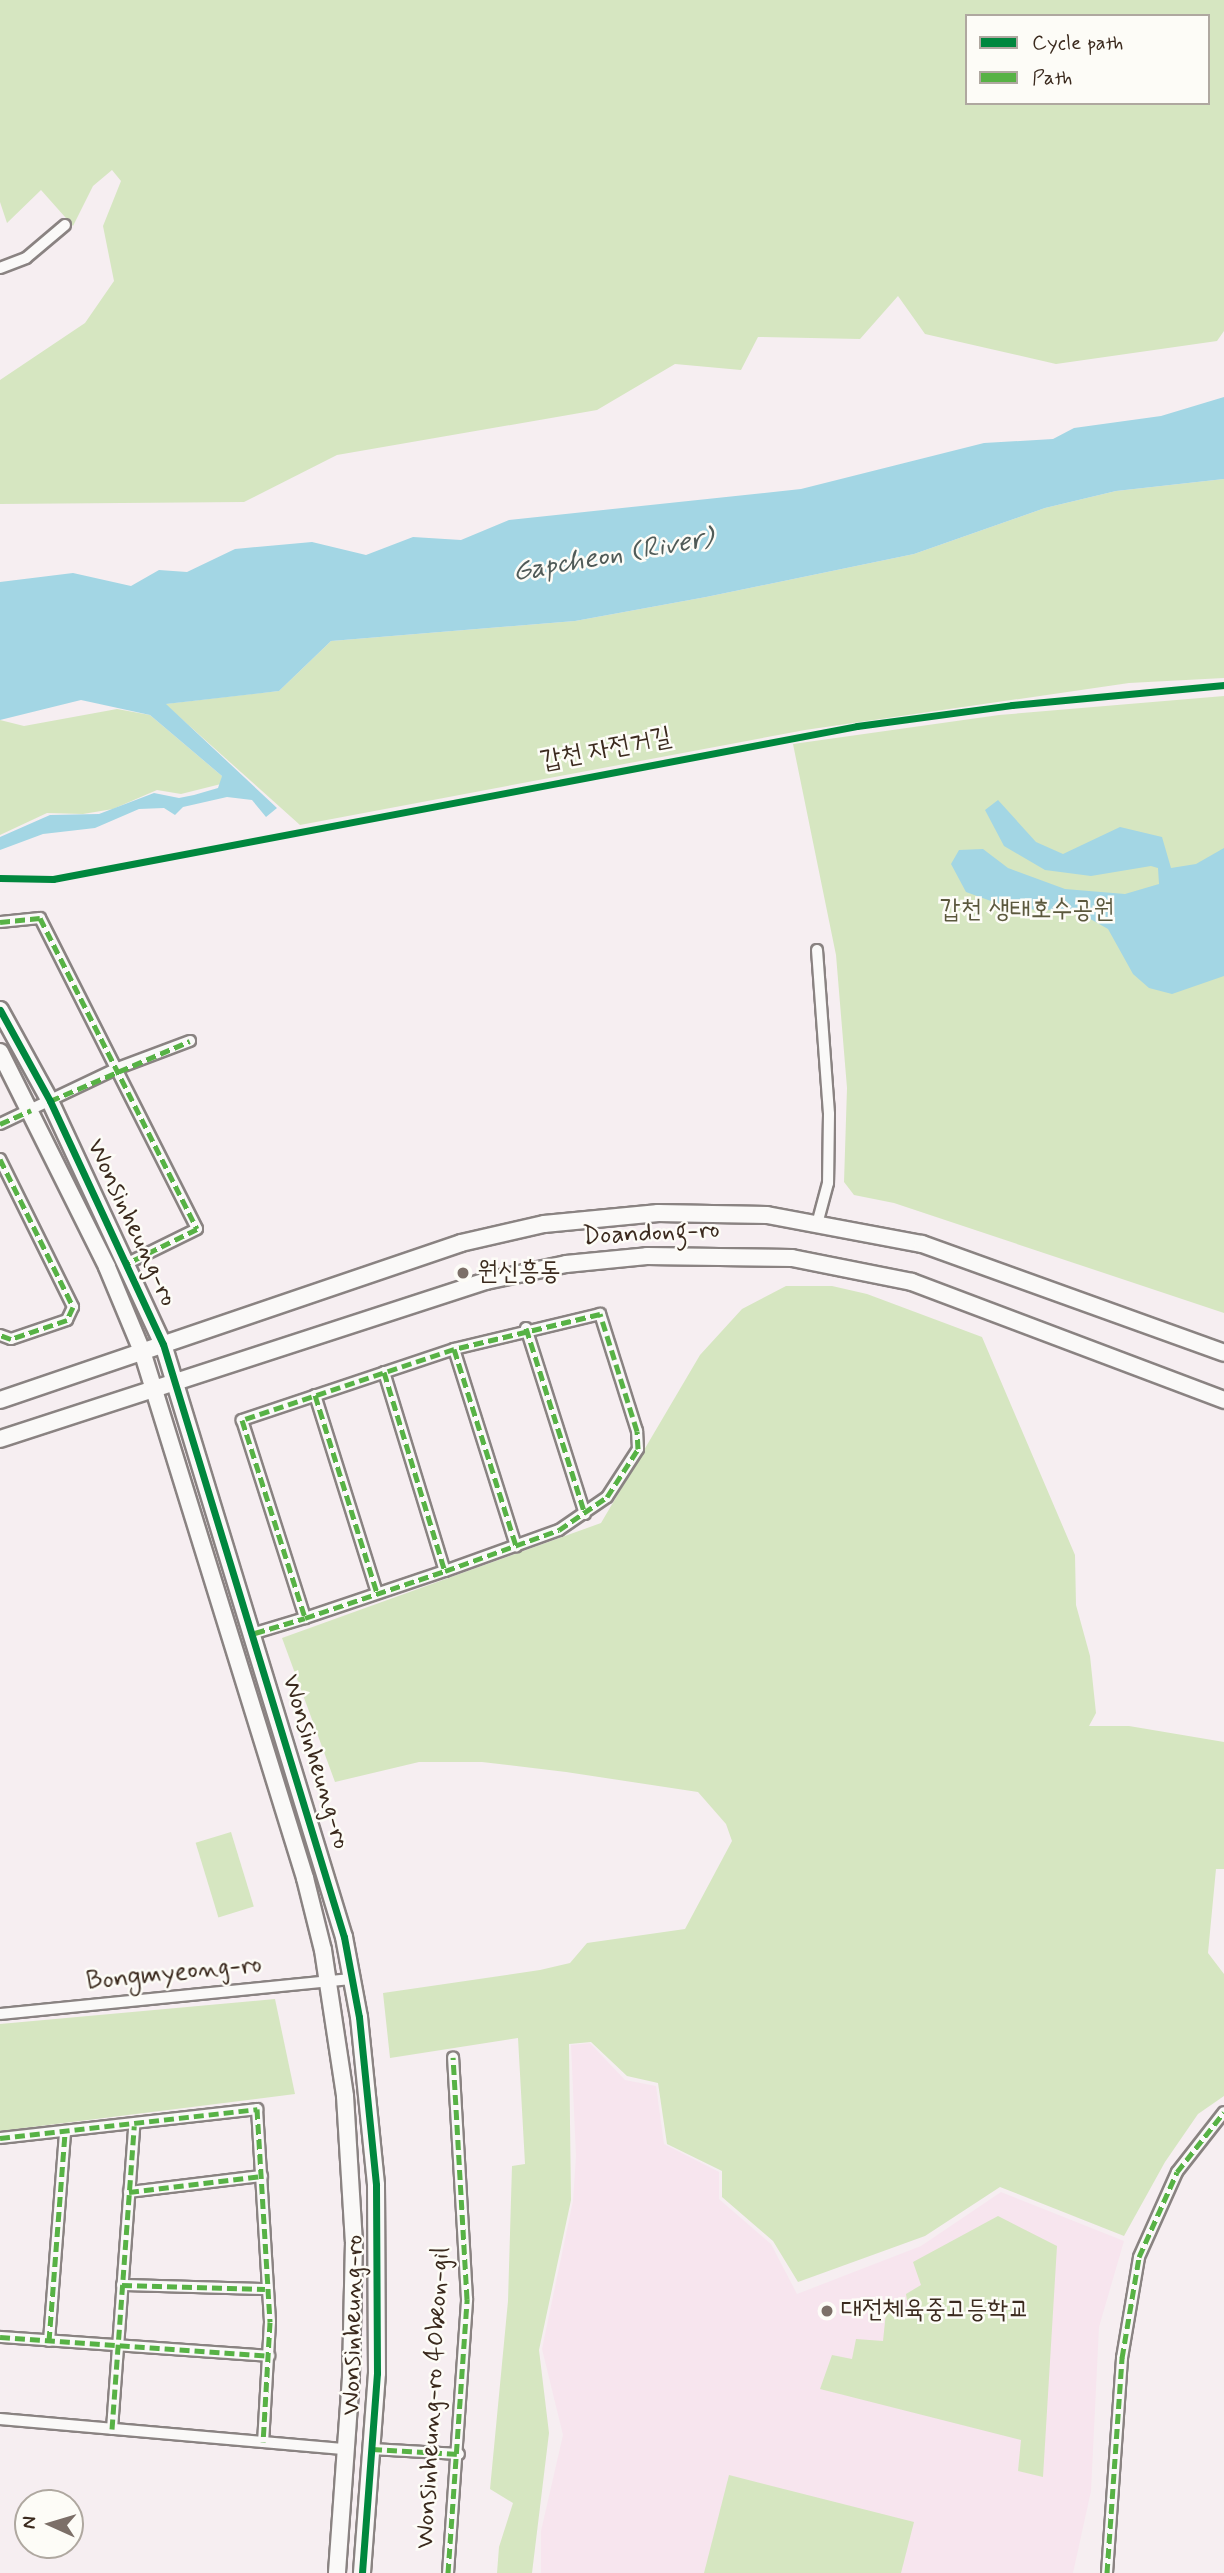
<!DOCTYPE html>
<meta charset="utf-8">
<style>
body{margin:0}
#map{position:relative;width:1224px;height:2573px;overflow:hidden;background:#f6eef1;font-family:Mynerve,"Poor Story",sans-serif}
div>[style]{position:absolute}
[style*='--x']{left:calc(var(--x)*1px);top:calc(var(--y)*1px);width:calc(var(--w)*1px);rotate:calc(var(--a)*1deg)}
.built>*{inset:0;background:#f7e5ee}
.green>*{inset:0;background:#d6e6c1;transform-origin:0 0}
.water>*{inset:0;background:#a3d6e4}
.roads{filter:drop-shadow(2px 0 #8a8382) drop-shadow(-2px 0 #8a8382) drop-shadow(0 2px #8a8382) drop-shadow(0 -2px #8a8382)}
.street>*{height:10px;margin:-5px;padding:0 5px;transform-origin:5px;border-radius:5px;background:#faf9f8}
.secondary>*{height:16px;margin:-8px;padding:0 8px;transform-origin:8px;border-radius:8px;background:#faf9f8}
.quiet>*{height:5px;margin-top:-2.5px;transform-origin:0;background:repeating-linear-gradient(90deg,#57b245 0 10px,transparent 0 15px)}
.cycleway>*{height:7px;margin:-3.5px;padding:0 3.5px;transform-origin:3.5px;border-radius:3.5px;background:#00873e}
.dots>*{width:19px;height:19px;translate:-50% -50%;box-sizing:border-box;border:4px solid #fdfcf7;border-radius:50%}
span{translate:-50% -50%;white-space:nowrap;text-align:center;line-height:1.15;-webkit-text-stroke:5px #fdfcf7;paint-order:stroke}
.street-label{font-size:26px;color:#3b2a1e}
.park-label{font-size:26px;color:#5b583d}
.poi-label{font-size:26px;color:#3b2a1e}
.left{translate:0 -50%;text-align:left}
.water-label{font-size:28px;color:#505b58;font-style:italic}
.legend{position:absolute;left:965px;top:14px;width:245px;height:91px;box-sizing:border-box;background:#fdfcf7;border:2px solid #afa8a0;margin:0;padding:9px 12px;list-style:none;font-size:21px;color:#3b2a1e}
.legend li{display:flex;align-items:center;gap:14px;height:35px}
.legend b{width:35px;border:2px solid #afa8a0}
.north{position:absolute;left:14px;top:2489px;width:70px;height:70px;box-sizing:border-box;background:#fdfcf7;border:2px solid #afa8a0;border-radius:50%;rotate:274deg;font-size:19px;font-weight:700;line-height:28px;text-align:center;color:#3b2a1e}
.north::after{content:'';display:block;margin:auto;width:24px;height:32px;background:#7c6f68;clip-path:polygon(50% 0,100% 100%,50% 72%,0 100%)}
</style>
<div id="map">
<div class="built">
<i style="clip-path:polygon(590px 2043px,625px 2080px,656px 2086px,664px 2144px,719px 2172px,719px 2199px,771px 2244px,797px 2294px,921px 2246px,1001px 2192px,1124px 2241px,1099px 2327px,1091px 2491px,1073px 2573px,541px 2573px,541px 2531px,563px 2435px,542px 2349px,573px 2201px,576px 2156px,571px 2045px)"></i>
</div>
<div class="green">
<i style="clip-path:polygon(evenodd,0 0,1224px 0,1224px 331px,1217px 341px,1056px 364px,925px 334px,898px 296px,860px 339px,758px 337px,741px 370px,675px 364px,597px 410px,337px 455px,244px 502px,0 504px,0 380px,85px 323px,114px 281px,103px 226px,121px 181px,112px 170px,93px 186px,73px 226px,41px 190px,7px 223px,0 202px,0 0,967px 16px,1208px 16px,1208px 103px,967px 103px,967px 16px)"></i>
<i style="clip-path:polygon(1224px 479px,1224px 678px,1129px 683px,805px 730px,300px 825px,165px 704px,279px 691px,331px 641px,575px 621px,706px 597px,914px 554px,1045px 508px,1116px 491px)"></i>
<i style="clip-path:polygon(1224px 696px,1224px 1313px,894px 1203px,854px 1195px,844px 1182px,847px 1088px,836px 955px,793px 744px,999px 715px)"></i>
<i style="clip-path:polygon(117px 709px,150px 715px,222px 776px,221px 784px,181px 794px,157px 790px,113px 809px,83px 814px,47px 813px,0 835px,0 720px,24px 726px)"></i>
<i style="clip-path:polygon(786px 1286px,832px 1286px,867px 1294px,982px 1337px,1075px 1555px,1076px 1605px,1090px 1656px,1096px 1713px,1089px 1726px,1129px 1726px,1224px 1742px,1224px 1869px,1216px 1869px,1208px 1953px,1224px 1974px,1224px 2096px,1198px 2114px,1165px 2162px,1124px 2236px,1000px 2187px,925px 2236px,798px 2282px,773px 2241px,722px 2197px,722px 2171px,667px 2144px,658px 2083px,627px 2076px,591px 2042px,569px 2044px,571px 2200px,539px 2350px,549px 2433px,532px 2573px,497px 2573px,499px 2547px,513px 2503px,490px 2489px,508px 2301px,512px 2166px,525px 2164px,518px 2038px,390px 2058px,383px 1993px,540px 1970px,570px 1963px,587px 1943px,685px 1929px,732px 1841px,726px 1824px,698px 1792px,566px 1772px,482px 1762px,419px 1762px,335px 1782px,282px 1638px,601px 1523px,700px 1355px,742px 1309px)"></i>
<i style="left:231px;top:1832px;width:78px;height:37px;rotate:73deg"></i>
<i style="clip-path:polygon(275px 1999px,295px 2094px,0 2131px,0 2024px)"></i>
<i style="clip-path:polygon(998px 2216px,1057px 2246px,1043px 2477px,1018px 2471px,1021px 2440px,820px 2389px,832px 2355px,852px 2359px,856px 2339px,883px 2341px,886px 2312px,908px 2307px,906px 2294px,921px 2285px,913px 2262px)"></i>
<i style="clip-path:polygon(729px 2475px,914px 2522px,901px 2573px,704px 2573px)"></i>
</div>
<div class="water">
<i style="clip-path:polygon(1224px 397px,1224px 479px,1116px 491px,1045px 508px,914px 554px,706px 597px,575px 621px,331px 641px,279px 691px,166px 704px,277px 808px,266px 817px,252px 800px,227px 797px,183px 807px,175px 815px,164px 808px,139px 809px,95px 828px,43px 834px,0 850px,0 837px,50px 815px,99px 814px,154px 793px,179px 798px,194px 795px,218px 788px,222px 776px,150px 715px,81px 700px,0 720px,0 582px,73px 573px,131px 586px,159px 570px,187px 572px,235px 549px,312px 542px,366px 555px,413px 537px,461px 540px,509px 520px,801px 489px,984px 443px,1053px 439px,1074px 428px,1161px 416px)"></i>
<i style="clip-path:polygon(998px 800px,1036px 842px,1063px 854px,1120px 827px,1162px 837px,1171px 868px,1196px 864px,1224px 848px,1224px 976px,1172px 994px,1149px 988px,1133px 974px,1108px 929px,1085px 916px,1061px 910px,1013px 909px,966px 892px,951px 864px,959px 850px,983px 849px,1008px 868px,1065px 889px,1125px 894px,1159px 884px,1158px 868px,1151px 866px,1091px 876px,1045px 870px,1004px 846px,985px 810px)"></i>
</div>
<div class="roads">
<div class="street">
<i style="--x:0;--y:268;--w:28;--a:-21"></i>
<i style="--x:26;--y:258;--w:51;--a:-40.2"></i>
<i style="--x:0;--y:922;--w:40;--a:-5.7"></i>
<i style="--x:40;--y:918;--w:348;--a:63.2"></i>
<i style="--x:197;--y:1229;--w:77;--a:153.8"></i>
<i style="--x:817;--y:950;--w:164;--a:85.8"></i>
<i style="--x:829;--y:1114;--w:69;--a:90.8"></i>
<i style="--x:828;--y:1183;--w:39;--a:105"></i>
<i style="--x:0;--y:1124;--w:131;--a:-25.4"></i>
<i style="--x:118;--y:1068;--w:77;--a:-20.6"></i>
<i style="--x:0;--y:1159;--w:165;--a:63.7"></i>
<i style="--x:73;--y:1307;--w:14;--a:115"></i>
<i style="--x:67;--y:1320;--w:59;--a:161.3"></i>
<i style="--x:11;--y:1339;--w:12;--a:-160"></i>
<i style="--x:526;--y:1328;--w:195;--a:72.4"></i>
<i style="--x:454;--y:1349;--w:207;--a:72.5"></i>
<i style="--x:384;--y:1372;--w:208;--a:73"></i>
<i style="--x:315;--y:1395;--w:207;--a:72.6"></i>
<i style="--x:255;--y:1633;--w:52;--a:-16.7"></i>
<i style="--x:305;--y:1618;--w:148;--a:-18.6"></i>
<i style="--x:445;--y:1571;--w:121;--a:-19.8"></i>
<i style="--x:559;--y:1530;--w:58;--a:-34.5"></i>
<i style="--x:607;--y:1497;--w:57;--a:-57.1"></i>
<i style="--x:638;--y:1449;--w:18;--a:-93"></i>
<i style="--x:637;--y:1431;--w:123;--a:-107.5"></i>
<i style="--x:600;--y:1314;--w:150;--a:166.5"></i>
<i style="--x:454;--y:1349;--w:224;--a:161.5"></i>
<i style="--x:242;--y:1420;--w:208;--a:72.3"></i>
<i style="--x:0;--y:2014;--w:355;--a:-5.7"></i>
<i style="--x:0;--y:2138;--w:259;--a:-6.4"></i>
<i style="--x:257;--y:2109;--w:213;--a:86.5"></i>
<i style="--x:270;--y:2322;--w:120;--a:93.3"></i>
<i style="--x:129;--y:2192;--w:134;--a:-6.9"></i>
<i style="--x:122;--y:2285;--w:143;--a:1.6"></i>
<i style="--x:0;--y:2337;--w:270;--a:4"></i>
<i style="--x:49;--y:2341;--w:209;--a:-85.6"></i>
<i style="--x:0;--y:2419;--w:347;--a:5"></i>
<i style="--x:112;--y:2429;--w:304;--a:-85.8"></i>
<i style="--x:372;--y:2449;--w:87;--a:3.3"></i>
<i style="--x:448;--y:2573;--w:275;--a:-86"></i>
<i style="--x:467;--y:2299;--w:242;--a:-93.3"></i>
<i style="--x:1107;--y:2573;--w:216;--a:-86"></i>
<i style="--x:1122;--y:2358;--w:102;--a:-80.4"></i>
<i style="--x:1139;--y:2257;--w:93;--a:-65.9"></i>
<i style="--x:1177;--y:2172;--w:76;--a:-51.9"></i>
</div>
<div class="secondary">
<i style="--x:0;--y:1010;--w:104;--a:61.2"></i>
<i style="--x:50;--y:1101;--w:268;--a:65.1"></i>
<i style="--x:163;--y:1344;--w:620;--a:73.03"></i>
<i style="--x:344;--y:1937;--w:81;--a:79.4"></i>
<i style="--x:359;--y:2017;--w:169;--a:84.2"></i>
<i style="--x:376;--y:2185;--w:188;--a:89.7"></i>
<i style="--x:377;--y:2373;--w:201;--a:94.3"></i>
<i style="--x:0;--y:1052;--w:240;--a:63.5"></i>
<i style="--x:107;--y:1267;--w:91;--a:67.4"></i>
<i style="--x:142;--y:1351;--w:552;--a:72.81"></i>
<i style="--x:305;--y:1878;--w:74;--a:76"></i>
<i style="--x:323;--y:1950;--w:148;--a:81.4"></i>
<i style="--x:345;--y:2096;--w:146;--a:86.5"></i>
<i style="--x:354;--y:2242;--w:135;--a:91.3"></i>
<i style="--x:351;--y:2377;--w:196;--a:94.1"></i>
<i style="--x:0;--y:1400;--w:487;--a:-18.8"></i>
<i style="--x:461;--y:1243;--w:85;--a:-12.9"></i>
<i style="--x:544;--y:1224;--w:115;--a:-5.5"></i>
<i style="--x:658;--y:1213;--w:109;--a:1.1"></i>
<i style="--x:767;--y:1215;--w:158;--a:10.6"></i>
<i style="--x:922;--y:1244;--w:321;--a:19.8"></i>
<i style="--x:0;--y:1439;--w:511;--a:-18.01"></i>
<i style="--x:486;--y:1281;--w:82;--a:-12"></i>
<i style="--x:566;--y:1264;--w:81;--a:-5.6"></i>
<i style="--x:647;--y:1256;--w:145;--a:0.8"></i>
<i style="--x:792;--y:1258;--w:122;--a:11.3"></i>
<i style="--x:912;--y:1282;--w:334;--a:20.7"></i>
</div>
</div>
<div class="quiet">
<i style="--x:0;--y:922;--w:40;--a:-5.7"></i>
<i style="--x:40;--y:918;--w:348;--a:63.2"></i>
<i style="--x:197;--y:1229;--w:77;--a:153.8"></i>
<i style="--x:50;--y:1101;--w:152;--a:-23.2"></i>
<i style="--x:0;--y:1124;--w:34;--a:-24"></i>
<i style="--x:0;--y:1159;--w:165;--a:63.7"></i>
<i style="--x:73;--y:1307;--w:14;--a:115"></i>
<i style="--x:67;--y:1320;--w:59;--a:161.3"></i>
<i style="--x:11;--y:1339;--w:12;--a:-160"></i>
<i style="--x:526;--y:1328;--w:195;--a:72.4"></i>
<i style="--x:454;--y:1349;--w:207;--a:72.5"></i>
<i style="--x:384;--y:1372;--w:208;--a:73"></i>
<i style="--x:315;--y:1395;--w:207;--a:72.6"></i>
<i style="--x:255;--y:1633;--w:52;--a:-16.7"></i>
<i style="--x:305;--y:1618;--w:148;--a:-18.6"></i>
<i style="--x:445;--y:1571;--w:121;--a:-19.8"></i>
<i style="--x:559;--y:1530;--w:58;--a:-34.5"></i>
<i style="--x:607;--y:1497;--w:57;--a:-57.1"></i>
<i style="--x:638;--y:1449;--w:18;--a:-93"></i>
<i style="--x:637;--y:1431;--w:123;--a:-107.5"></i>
<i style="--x:600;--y:1314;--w:150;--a:166.5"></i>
<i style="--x:454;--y:1349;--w:224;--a:161.5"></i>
<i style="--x:242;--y:1420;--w:208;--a:72.3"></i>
<i style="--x:0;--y:2138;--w:259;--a:-6.4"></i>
<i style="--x:257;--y:2109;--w:213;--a:86.5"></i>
<i style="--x:270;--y:2322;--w:120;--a:93.3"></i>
<i style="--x:129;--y:2192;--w:134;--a:-6.9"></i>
<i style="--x:122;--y:2285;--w:143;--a:1.6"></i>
<i style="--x:0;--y:2337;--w:270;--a:4"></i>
<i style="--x:49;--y:2341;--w:209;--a:-85.6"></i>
<i style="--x:112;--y:2429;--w:304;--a:-85.8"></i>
<i style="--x:372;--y:2449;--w:87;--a:3.3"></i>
<i style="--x:448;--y:2573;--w:275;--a:-86"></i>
<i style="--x:467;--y:2299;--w:242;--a:-93.3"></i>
<i style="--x:1107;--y:2573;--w:216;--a:-86"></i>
<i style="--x:1122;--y:2358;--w:102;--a:-80.4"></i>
<i style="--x:1139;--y:2257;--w:93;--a:-65.9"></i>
<i style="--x:1177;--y:2172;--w:76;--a:-51.9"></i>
</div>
<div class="cycleway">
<i style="--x:0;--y:878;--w:53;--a:1.1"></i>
<i style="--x:53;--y:879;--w:818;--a:-10.77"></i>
<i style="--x:857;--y:726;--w:156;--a:-7.7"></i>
<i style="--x:1012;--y:705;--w:213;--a:-5.4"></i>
<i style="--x:0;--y:1010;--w:104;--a:61.2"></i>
<i style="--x:50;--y:1101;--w:268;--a:65.1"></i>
<i style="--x:163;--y:1344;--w:620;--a:73.03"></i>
<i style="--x:344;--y:1937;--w:81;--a:79.4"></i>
<i style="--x:359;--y:2017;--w:169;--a:84.2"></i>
<i style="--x:376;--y:2185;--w:188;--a:89.7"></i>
<i style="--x:377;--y:2373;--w:201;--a:94.3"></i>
</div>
<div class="dots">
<i style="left:463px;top:1273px;background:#7c6f68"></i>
<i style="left:827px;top:2311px;background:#7c6f68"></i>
</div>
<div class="street-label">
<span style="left:606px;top:750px;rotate:-11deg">갑천 자전거길</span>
<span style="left:131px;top:1223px;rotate:65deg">Wonsinheung-ro</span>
<span style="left:651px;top:1234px;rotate:-3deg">Doandong-ro</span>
<span style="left:315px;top:1762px;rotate:73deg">Wonsinheung-ro</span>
<span style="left:174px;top:1974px;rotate:-6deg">Bongmyeong-ro</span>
<span style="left:354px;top:2325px;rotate:-89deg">Wonsinheung-ro</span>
<span style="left:434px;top:2398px;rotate:-87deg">Wonsinheung-ro 40beon-gil</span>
</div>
<div class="park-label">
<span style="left:1027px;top:911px">갑천 생태호수공원</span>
</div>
<div class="poi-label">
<span class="left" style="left:477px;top:1273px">원신흥동</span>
<span class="left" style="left:841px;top:2311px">대전체육중고등학교</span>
</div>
<div class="water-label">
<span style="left:613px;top:556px;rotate:-10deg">Gapcheon (River)</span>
</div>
<ul class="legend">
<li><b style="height:9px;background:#00873e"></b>Cycle path</li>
<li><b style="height:9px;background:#57b245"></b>Path</li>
</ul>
<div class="north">N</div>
</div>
